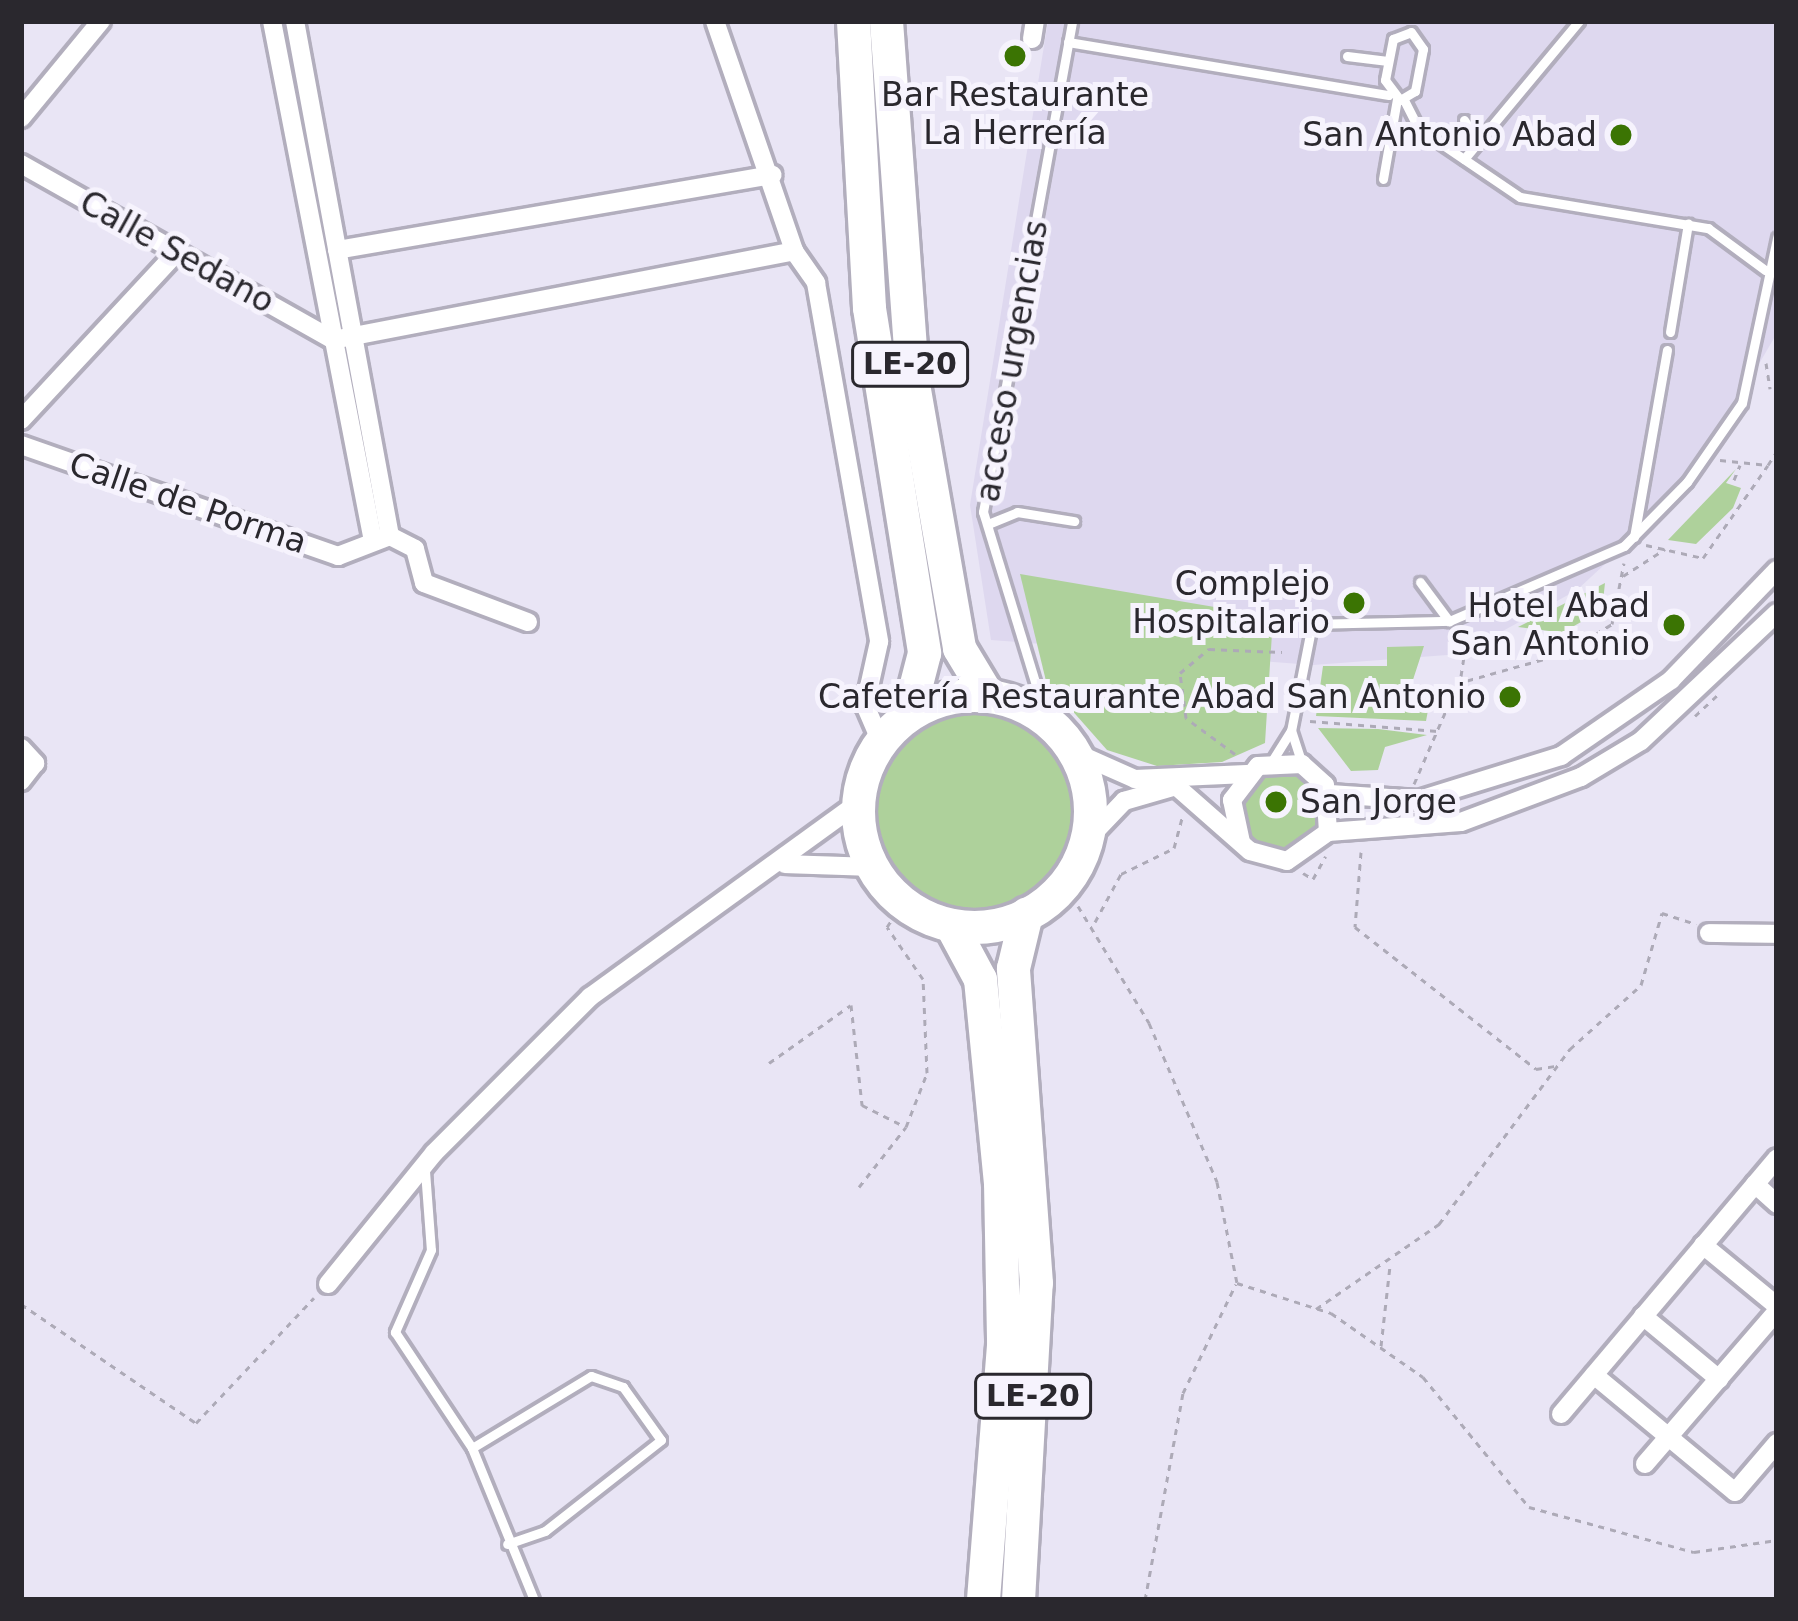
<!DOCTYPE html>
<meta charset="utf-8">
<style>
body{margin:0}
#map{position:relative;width:1798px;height:1621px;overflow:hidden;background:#e9e5f5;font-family:"DejaVu Sans",sans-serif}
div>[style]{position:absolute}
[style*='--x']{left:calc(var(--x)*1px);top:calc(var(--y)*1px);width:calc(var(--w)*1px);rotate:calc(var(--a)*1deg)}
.built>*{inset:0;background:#ded8ef}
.green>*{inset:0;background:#aed19b}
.round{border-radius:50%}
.path>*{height:3px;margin-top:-1.5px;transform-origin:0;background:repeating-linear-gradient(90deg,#adaab7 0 6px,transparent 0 12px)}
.roads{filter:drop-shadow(3px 0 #b2aebd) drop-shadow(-3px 0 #b2aebd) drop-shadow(0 3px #b2aebd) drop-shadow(0 -3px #b2aebd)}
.lane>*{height:9px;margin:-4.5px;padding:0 4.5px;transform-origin:4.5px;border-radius:4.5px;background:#fff}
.street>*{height:18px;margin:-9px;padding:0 9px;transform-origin:9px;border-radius:9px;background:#fff}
.highway>*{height:33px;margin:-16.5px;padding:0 16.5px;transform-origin:16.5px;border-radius:16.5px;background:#fff}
.highway>.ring{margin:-16.5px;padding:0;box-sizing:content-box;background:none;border:33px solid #fff;border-radius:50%}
.dots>*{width:33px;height:33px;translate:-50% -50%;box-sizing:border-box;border:6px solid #f6f3fd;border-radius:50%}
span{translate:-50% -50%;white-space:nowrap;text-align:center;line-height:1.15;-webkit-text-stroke:10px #f6f3fd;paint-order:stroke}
.shield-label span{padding:3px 9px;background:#f6f3fd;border:3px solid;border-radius:9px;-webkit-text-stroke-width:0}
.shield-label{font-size:30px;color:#2a282e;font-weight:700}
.poi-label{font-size:33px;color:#2a282e}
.right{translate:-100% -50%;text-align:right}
.left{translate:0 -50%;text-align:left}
.street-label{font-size:33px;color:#2a282e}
.frame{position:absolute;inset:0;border:24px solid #2a282e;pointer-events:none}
</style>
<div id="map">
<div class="built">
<i style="clip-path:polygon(1048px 21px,1777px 21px,1777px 333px,1686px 489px,1577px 590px,1461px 654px,1313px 665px,991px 640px,970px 505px)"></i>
</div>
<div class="green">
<i style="clip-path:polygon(1736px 469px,1726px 483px,1741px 488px,1733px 508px,1696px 544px,1668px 540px)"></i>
<i style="clip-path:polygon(1020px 574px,1273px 617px,1265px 743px,1222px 762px,1157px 766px,1107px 750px,1046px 681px)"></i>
<i style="clip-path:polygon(1605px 583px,1602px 610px,1574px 626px,1580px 635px,1518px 627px)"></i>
<i style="clip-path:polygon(1424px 646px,1409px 692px,1391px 694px,1393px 707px,1429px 705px,1426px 721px,1316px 716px,1323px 666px,1387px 666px,1387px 647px)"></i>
<i class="round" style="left:867px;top:708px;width:206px;height:206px"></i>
<i style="clip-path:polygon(1318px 728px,1378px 729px,1427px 735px,1385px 747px,1378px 770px,1351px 771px)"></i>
<i class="round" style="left:1242px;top:772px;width:78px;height:78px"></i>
</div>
<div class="path">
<i style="--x:1766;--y:363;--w:26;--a:81"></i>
<i style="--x:1777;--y:378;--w:23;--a:90"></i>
<i style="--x:1720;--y:460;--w:48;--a:5.9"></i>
<i style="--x:1768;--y:465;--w:17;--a:-57"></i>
<i style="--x:1734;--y:480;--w:16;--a:-68"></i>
<i style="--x:1646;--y:545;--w:58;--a:12.8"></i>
<i style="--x:1703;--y:558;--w:113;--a:-55"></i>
<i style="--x:1623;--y:576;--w:50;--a:-32.7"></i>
<i style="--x:1398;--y:700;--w:173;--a:-15.7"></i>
<i style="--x:1565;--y:653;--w:55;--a:-31.7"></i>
<i style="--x:1612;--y:624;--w:62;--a:-78.9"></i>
<i style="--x:1695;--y:716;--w:33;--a:-43"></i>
<i style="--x:1310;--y:721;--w:128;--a:4.5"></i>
<i style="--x:1235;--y:754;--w:61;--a:-143.7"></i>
<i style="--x:1186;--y:718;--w:45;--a:-97.6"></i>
<i style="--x:1180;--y:673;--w:38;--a:-40"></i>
<i style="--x:1209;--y:649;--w:73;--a:2.4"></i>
<i style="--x:1414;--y:784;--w:118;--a:-66.5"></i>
<i style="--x:1461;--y:676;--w:47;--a:-81.3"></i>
<i style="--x:1361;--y:852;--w:75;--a:94.6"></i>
<i style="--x:1355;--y:927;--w:230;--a:38.1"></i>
<i style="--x:1536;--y:1069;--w:20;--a:-9"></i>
<i style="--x:1303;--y:873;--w:12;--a:31"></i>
<i style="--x:1313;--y:879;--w:26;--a:-61"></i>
<i style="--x:1078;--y:906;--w:137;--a:58.7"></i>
<i style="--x:1149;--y:1023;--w:173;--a:66.8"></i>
<i style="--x:1217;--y:1182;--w:103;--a:78.8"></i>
<i style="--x:1237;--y:1283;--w:99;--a:17.7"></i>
<i style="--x:1331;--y:1313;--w:112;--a:34.8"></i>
<i style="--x:1423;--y:1377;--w:168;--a:50.8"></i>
<i style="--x:1529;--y:1507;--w:171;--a:15.3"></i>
<i style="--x:1694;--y:1552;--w:84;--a:-8.2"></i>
<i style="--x:1095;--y:922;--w:55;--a:-61.6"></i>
<i style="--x:1121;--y:874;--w:59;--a:-26.1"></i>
<i style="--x:1174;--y:848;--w:31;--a:-75"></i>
<i style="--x:769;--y:1063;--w:100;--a:-35.3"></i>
<i style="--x:851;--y:1005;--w:101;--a:83.7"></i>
<i style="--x:862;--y:1105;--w:47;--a:26.6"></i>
<i style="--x:859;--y:1187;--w:76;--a:-51.9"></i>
<i style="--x:906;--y:1127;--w:58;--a:-68.7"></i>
<i style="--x:927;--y:1073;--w:94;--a:-92.4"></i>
<i style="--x:923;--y:979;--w:63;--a:-124.7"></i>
<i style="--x:887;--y:927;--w:30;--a:-57"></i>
<i style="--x:21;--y:1304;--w:212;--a:34.2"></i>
<i style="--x:196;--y:1423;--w:172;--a:-46.7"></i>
<i style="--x:1316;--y:1309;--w:150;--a:-34.6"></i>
<i style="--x:1439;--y:1224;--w:219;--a:-53.2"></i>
<i style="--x:1570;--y:1049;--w:96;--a:-42"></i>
<i style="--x:1641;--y:985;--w:75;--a:-73.7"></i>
<i style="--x:1662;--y:913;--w:36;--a:18"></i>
<i style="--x:1381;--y:1346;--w:81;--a:-83.6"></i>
<i style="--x:1145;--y:1600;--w:210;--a:-79.6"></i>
<i style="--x:1183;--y:1393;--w:121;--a:-64.1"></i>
</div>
<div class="roads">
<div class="lane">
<i style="--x:1411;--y:32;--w:21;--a:55"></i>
<i style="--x:1423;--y:49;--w:43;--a:100.8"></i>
<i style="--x:1415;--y:91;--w:17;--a:149"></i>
<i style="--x:1400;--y:100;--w:25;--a:-127"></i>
<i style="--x:1385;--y:80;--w:42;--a:-79"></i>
<i style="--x:1393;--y:39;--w:19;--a:-21"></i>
<i style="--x:1068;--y:42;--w:325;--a:9.4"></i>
<i style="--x:1347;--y:56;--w:41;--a:7"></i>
<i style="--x:1404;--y:100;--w:31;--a:63"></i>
<i style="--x:1418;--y:128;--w:123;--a:34.1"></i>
<i style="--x:1520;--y:197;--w:191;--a:9.4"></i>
<i style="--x:1708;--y:228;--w:71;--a:36.4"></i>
<i style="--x:1464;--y:120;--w:24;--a:57"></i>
<i style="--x:1464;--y:159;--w:180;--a:-50.2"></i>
<i style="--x:1383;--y:179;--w:81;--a:-80.1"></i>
<i style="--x:1670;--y:332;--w:110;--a:-80.6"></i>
<i style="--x:988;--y:524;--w:31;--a:-22"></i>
<i style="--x:1017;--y:512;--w:58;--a:9"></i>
<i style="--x:1634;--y:537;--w:190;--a:-80"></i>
<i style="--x:1420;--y:582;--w:49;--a:53.4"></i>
<i style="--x:1047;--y:721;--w:219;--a:-107"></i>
<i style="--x:983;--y:512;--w:499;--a:-79.7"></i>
<i style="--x:1272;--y:761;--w:36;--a:-58"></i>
<i style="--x:1302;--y:764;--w:35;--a:-108"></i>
<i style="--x:1291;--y:731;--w:109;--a:-78.9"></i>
<i style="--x:1312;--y:624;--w:137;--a:-1.3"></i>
<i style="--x:1449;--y:621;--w:190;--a:-23.2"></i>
<i style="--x:1624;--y:546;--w:90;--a:-45.5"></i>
<i style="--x:1687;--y:482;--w:96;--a:-55.2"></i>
<i style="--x:1742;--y:403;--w:169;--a:-78"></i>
<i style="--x:425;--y:1171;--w:79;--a:85.7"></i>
<i style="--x:431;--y:1250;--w:90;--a:113.7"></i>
<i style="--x:395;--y:1332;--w:139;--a:56.4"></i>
<i style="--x:472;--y:1448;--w:164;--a:67.8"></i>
<i style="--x:472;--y:1448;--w:139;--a:-31.2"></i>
<i style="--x:591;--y:1376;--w:34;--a:19"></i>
<i style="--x:623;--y:1387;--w:65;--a:54.4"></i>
<i style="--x:661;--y:1440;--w:147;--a:141.9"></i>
<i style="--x:545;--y:1531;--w:40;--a:161.1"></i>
</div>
<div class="street">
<i style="--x:272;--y:21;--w:525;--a:79.01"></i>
<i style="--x:295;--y:21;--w:524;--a:79.55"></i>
<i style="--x:715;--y:21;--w:243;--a:71"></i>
<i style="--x:794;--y:251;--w:39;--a:55"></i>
<i style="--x:816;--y:283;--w:364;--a:80"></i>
<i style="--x:879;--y:642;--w:65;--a:102.5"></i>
<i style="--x:865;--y:705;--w:40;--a:66.6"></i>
<i style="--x:1032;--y:39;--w:18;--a:-81"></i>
<i style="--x:21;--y:118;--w:126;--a:-50.5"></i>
<i style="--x:21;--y:164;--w:358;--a:29.4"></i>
<i style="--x:333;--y:340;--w:470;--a:-10.9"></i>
<i style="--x:337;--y:250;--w:442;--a:-9.8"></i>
<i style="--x:21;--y:420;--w:228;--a:-47.1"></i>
<i style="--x:21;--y:445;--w:336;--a:19.3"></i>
<i style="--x:338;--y:556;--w:56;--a:-21"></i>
<i style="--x:390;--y:536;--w:28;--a:27"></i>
<i style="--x:415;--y:549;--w:35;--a:75"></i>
<i style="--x:424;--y:583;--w:111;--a:20.6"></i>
<i style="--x:21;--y:748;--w:21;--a:47"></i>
<i style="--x:35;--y:763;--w:23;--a:128"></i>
<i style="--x:1074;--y:752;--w:67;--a:23.9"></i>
<i style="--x:1135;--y:779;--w:112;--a:-2.6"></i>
<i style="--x:1330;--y:794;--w:89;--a:3.9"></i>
<i style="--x:1419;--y:800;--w:149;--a:-17.2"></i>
<i style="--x:1561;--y:756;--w:134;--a:-34.6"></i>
<i style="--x:1671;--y:680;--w:153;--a:-46.1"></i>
<i style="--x:1328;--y:832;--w:133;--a:-4.3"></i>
<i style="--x:1461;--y:822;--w:128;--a:-20.6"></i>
<i style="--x:1581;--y:777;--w:70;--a:-31"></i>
<i style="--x:1641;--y:741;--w:187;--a:-43.3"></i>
<i style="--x:1085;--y:842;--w:57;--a:-46.4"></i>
<i style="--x:1124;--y:801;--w:54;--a:-16.1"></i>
<i style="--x:1176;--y:786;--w:98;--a:41.3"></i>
<i style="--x:1250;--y:851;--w:38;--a:15"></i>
<i style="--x:1287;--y:861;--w:50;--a:-35.3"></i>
<i style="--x:1328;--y:832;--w:47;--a:-93.7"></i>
<i style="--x:1325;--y:785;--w:31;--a:-138"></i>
<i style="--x:1302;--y:764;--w:44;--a:177.4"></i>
<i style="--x:1258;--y:766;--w:43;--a:127.4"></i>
<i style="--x:1232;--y:800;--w:43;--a:77.9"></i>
<i style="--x:785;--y:864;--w:87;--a:2"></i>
<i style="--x:1709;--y:933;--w:68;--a:0.8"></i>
<i style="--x:1755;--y:1184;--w:30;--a:42"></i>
<i style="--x:1703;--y:1245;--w:96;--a:39.5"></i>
<i style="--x:328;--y:1284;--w:169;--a:-51"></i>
<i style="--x:434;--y:1153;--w:221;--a:-45"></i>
<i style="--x:590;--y:997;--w:331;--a:-35.9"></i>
<i style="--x:1643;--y:1316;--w:99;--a:39.7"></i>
<i style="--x:1594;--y:1375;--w:183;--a:39.7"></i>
<i style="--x:1735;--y:1492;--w:65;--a:-49.4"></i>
<i style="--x:1561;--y:1414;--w:335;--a:-49.8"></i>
<i style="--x:1645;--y:1464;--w:202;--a:-49.2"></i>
</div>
<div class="highway">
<i style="--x:853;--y:21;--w:287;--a:86.8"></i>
<i style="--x:869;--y:308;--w:349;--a:80.9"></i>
<i style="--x:924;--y:653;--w:64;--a:104.5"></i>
<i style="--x:886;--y:21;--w:358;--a:85.8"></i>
<i style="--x:912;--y:378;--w:274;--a:80.1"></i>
<i style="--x:959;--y:648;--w:56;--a:58.9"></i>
<i class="ring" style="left:858px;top:695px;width:199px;height:199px"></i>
<i style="--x:951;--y:925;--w:61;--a:61.8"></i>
<i style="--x:980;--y:979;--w:204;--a:84.4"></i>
<i style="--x:1000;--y:1182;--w:163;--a:88.9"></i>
<i style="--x:1003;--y:1345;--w:256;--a:94.5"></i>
<i style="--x:1018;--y:1600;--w:318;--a:-86.8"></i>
<i style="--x:1036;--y:1283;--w:316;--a:-94.2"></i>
<i style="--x:1013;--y:968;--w:56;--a:-76.5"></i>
</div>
</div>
<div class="dots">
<i style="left:1015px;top:56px;background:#3b7403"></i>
<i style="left:1621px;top:135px;background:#3b7403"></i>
<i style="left:1354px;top:603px;background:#3b7403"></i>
<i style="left:1674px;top:625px;background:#3b7403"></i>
<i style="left:1510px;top:697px;background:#3b7403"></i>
<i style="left:1276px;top:802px;background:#3b7403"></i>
</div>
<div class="shield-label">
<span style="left:910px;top:364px">LE-20</span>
<span style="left:1033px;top:1396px">LE-20</span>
</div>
<div class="poi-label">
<span style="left:1015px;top:114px">Bar Restaurante<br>La Herrería</span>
<span class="right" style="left:1597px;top:135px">San Antonio Abad</span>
<span class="right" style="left:1330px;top:603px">Complejo<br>Hospitalario</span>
<span class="right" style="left:1650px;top:625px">Hotel Abad<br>San Antonio</span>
<span class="right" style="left:1486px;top:697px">Cafetería Restaurante Abad San Antonio</span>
<span class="left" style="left:1300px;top:802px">San Jorge</span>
</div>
<div class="street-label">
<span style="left:177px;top:252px;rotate:29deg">Calle Sedano</span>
<span style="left:1012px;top:361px;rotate:-80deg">acceso urgencias</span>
<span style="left:188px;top:503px;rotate:19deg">Calle de Porma</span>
</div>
<div class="frame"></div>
</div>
